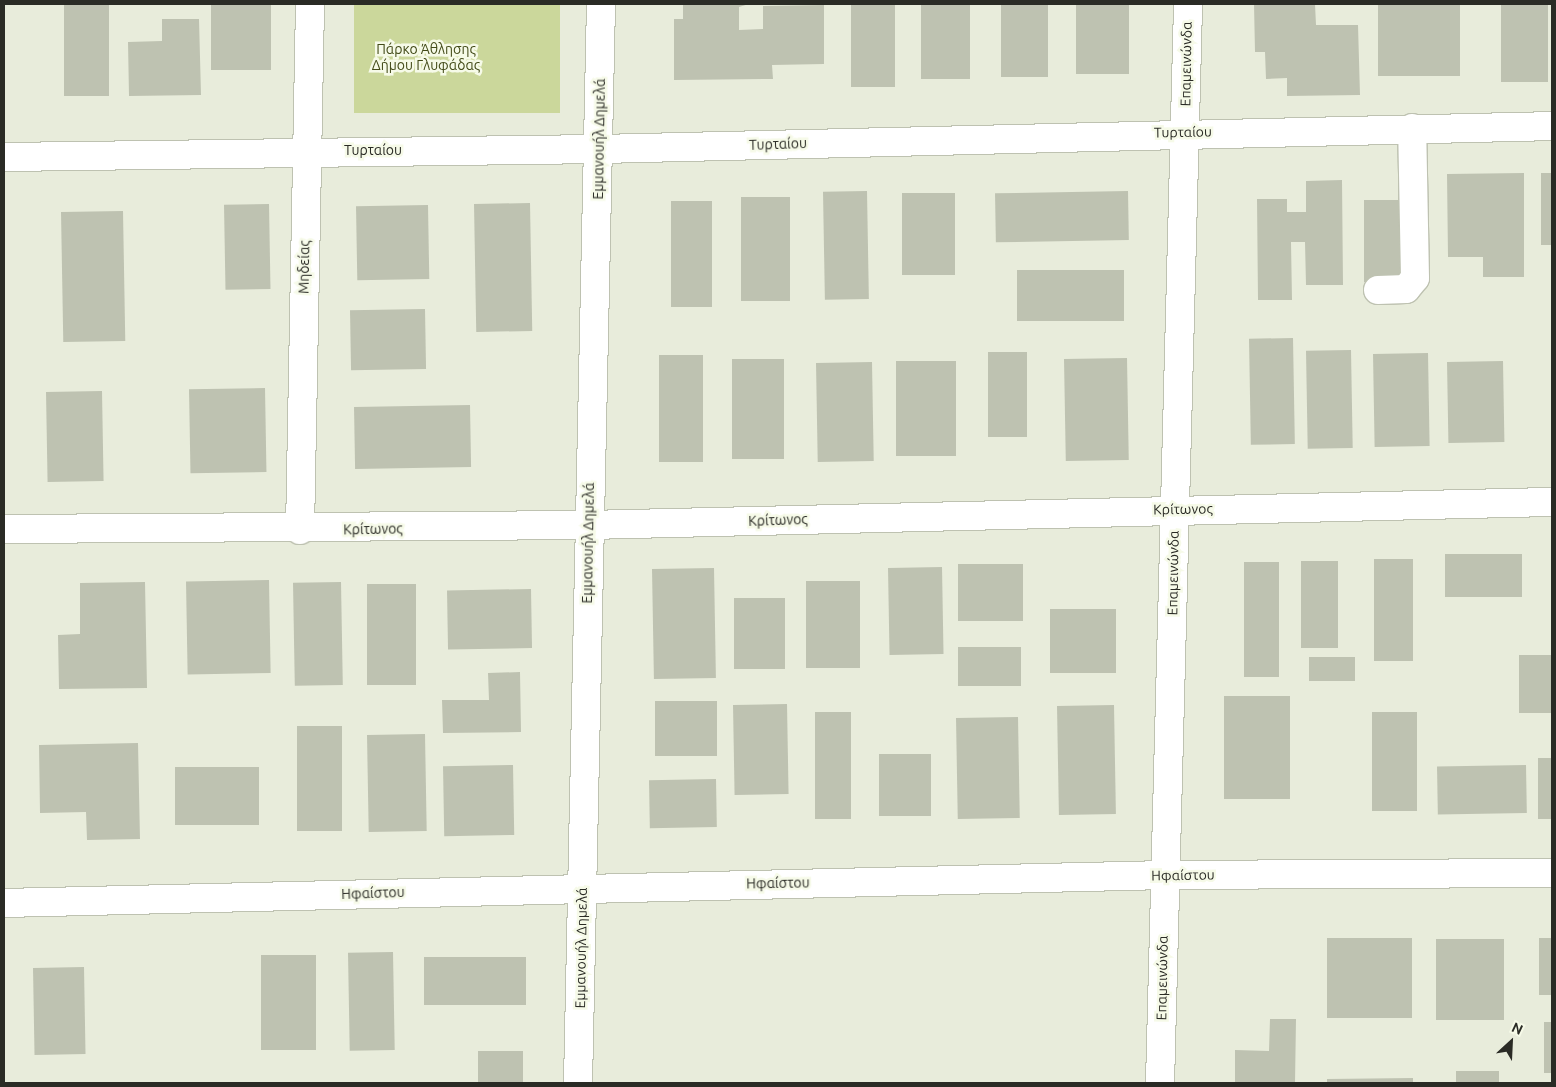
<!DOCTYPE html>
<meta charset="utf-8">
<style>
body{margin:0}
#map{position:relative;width:1556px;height:1087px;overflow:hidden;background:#e8ecdb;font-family:Ubuntu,sans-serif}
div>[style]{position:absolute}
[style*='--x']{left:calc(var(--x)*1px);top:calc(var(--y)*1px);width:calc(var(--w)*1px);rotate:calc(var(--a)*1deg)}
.green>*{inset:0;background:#cbd79b;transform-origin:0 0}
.building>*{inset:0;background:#bec2b1;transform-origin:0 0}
.roads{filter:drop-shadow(1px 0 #bec2b1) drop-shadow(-1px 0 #bec2b1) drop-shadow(0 1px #bec2b1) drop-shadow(0 -1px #bec2b1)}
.minor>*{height:28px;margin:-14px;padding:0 14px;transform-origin:14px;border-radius:14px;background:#fff}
span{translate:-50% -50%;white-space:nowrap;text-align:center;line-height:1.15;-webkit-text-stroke:5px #f6fae8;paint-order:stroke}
.park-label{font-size:14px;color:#434b19}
.street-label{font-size:14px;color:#2a2b25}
.frame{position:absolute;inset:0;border:5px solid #2a2b25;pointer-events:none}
.north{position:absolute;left:1486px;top:1017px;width:50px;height:50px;-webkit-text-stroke:4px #f6fae8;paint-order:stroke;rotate:25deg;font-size:14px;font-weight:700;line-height:20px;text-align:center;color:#2a2b25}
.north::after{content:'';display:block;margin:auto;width:18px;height:22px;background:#2a2b25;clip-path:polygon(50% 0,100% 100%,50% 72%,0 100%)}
</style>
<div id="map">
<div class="green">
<i style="left:354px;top:4px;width:206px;height:109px"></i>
</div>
<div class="building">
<i style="left:64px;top:4px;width:45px;height:92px"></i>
<i style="left:211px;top:4px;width:60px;height:66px"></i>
<i style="clip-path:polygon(683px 4px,749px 4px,739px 7px,739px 30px,763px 29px,763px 6px,824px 5px,824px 64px,772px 65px,773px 79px,674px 80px,674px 19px,683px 19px)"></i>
<i style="left:851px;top:4px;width:44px;height:83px"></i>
<i style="left:921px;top:4px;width:49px;height:75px"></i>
<i style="left:1001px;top:4px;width:47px;height:73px"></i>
<i style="left:1076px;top:4px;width:53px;height:70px"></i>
<i style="clip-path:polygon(1254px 4px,1315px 4px,1316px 25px,1358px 25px,1360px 95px,1287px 96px,1287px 78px,1266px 79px,1265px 52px,1255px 52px)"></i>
<i style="left:1378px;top:4px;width:82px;height:72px"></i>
<i style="left:1501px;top:4px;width:47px;height:78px"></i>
<i style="clip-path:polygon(162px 19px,199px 19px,201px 95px,129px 96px,128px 42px,162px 41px)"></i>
<i style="clip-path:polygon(1524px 173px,1524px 277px,1483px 277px,1483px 257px,1448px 257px,1447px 174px)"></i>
<i style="left:1541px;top:173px;width:11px;height:72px"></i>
<i style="clip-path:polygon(1342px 180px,1343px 285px,1306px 285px,1305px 242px,1291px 242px,1292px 300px,1258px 300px,1257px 199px,1287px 199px,1287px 212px,1306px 212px,1306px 181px)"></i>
<i style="left:867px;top:191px;width:108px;height:44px;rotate:89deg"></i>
<i style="left:1128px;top:191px;width:49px;height:133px;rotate:89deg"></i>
<i style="left:902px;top:193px;width:53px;height:82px"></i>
<i style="left:741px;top:197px;width:49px;height:104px"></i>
<i style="left:1364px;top:200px;width:43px;height:82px"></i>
<i style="left:671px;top:201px;width:41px;height:106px"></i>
<i style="left:530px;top:203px;width:128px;height:56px;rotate:89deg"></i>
<i style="left:269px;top:204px;width:85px;height:45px;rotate:89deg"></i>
<i style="left:428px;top:205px;width:74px;height:72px;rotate:89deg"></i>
<i style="left:123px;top:211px;width:130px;height:62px;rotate:89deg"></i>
<i style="left:1124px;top:270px;width:51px;height:107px;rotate:90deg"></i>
<i style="left:425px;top:309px;width:60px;height:75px;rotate:89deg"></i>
<i style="left:1293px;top:338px;width:106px;height:44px;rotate:89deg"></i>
<i style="left:1351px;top:350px;width:98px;height:45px;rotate:89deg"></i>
<i style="left:988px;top:352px;width:39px;height:85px"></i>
<i style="left:1428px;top:353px;width:93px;height:55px;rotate:89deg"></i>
<i style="left:659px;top:355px;width:44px;height:107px"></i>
<i style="left:1127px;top:358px;width:102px;height:63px;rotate:89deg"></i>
<i style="left:732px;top:359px;width:52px;height:100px"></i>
<i style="left:896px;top:361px;width:60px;height:95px"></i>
<i style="left:1503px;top:361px;width:81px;height:56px;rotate:89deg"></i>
<i style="left:872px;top:362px;width:99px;height:56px;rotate:89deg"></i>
<i style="left:265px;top:388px;width:84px;height:76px;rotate:89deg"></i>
<i style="left:102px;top:391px;width:90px;height:56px;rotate:89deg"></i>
<i style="left:470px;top:405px;width:62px;height:116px;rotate:89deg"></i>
<i style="left:1522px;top:554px;width:43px;height:77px;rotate:90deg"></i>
<i style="left:1374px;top:559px;width:39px;height:102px"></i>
<i style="left:1301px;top:561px;width:37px;height:87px"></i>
<i style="left:1244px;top:562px;width:35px;height:115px"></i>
<i style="left:1023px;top:564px;width:57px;height:65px;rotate:90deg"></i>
<i style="left:942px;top:567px;width:87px;height:54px;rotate:89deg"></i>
<i style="left:714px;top:568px;width:110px;height:62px;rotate:89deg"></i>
<i style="left:269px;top:580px;width:93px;height:83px;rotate:89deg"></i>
<i style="left:860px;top:581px;width:87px;height:54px;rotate:90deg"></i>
<i style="clip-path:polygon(145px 582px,147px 688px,59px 689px,58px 635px,80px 634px,80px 583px)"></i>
<i style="left:341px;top:582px;width:103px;height:48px;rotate:89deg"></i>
<i style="left:367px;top:584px;width:49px;height:101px"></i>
<i style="left:531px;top:589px;width:59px;height:84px;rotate:89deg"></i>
<i style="left:734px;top:598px;width:51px;height:71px"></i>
<i style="left:1050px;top:609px;width:66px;height:64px"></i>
<i style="left:958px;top:647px;width:63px;height:39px"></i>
<i style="left:1519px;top:655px;width:33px;height:58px"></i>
<i style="left:1309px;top:657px;width:46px;height:24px"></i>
<i style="clip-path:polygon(520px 672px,521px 732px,443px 733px,442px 700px,489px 700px,488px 673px)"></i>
<i style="left:1224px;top:696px;width:66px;height:103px"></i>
<i style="left:655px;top:701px;width:62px;height:55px"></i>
<i style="left:787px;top:704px;width:90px;height:54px;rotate:89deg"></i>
<i style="left:1114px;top:705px;width:109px;height:57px;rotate:89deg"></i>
<i style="left:815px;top:712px;width:36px;height:107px"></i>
<i style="left:1372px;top:712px;width:45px;height:99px"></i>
<i style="left:1018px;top:717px;width:101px;height:62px;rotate:89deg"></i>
<i style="left:297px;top:726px;width:45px;height:105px"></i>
<i style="left:425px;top:734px;width:97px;height:58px;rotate:89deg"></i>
<i style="clip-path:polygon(138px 743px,140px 839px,87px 840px,86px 812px,40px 813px,39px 745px)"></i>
<i style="left:931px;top:754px;width:62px;height:52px;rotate:90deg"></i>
<i style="left:1538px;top:758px;width:14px;height:61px"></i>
<i style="left:513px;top:765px;width:70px;height:70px;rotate:89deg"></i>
<i style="left:1526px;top:765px;width:48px;height:89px;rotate:89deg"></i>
<i style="left:259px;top:767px;width:58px;height:84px;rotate:90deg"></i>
<i style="left:716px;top:779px;width:48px;height:67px;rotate:89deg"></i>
<i style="left:1327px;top:938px;width:85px;height:80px"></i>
<i style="left:1539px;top:938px;width:13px;height:57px"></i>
<i style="left:1436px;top:939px;width:68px;height:81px"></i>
<i style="left:393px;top:952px;width:98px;height:45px;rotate:89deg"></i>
<i style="left:261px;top:955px;width:55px;height:95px"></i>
<i style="left:526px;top:957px;width:48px;height:102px;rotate:90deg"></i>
<i style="left:84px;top:967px;width:87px;height:51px;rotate:89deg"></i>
<i style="clip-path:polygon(1270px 1019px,1296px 1019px,1295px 1083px,1235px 1083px,1235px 1050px,1269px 1051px)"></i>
<i style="left:1544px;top:1022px;width:8px;height:51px"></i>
<i style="left:478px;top:1051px;width:45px;height:32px"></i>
<i style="left:1456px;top:1071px;width:43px;height:12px"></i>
<i style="clip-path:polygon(1413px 1078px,1413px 1083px,1327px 1083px,1327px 1079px)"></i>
</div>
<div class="roads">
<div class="minor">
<i style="--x:4;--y:157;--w:596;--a:-0.77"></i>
<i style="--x:600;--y:149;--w:952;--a:-1.38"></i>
<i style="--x:1378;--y:290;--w:28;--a:-2"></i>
<i style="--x:1406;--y:289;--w:14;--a:-51"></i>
<i style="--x:1415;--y:278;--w:150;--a:-91.1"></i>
<i style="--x:4;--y:529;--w:584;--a:-0.39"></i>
<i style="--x:588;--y:525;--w:964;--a:-1.37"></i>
<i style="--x:300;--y:530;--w:526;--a:-88.91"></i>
<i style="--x:4;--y:903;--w:1161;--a:-1.38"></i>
<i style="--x:1165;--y:875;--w:387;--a:-0.3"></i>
<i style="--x:578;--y:1083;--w:1079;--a:-88.78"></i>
<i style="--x:1160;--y:1083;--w:1079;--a:-88.51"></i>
</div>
</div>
<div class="park-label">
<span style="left:426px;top:57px">Πάρκο Άθλησης<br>Δήμου Γλυφάδας</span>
</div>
<div class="street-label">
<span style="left:1186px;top:64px;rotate:-89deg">Επαμεινώνδα</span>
<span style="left:1183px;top:132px;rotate:-1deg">Τυρταίου</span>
<span style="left:599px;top:139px;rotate:-89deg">Εμμανουήλ Δημελά</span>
<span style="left:778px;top:144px;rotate:-2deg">Τυρταίου</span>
<span style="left:373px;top:150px">Τυρταίου</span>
<span style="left:304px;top:267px;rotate:-89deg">Μηδείας</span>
<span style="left:1183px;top:509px;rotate:-1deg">Κρίτωνος</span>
<span style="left:778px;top:520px;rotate:-2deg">Κρίτωνος</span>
<span style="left:373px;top:529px;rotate:-1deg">Κρίτωνος</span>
<span style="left:588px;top:543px;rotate:-89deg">Εμμανουήλ Δημελά</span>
<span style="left:1173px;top:573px;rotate:-89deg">Επαμεινώνδα</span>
<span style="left:1183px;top:875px;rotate:-1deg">Ηφαίστου</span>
<span style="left:778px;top:883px;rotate:-1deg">Ηφαίστου</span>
<span style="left:373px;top:893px;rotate:-2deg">Ηφαίστου</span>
<span style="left:581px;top:948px;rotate:-89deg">Εμμανουήλ Δημελά</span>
<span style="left:1162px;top:978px;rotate:-89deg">Επαμεινώνδα</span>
</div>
<div class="frame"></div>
<div class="north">N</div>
</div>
